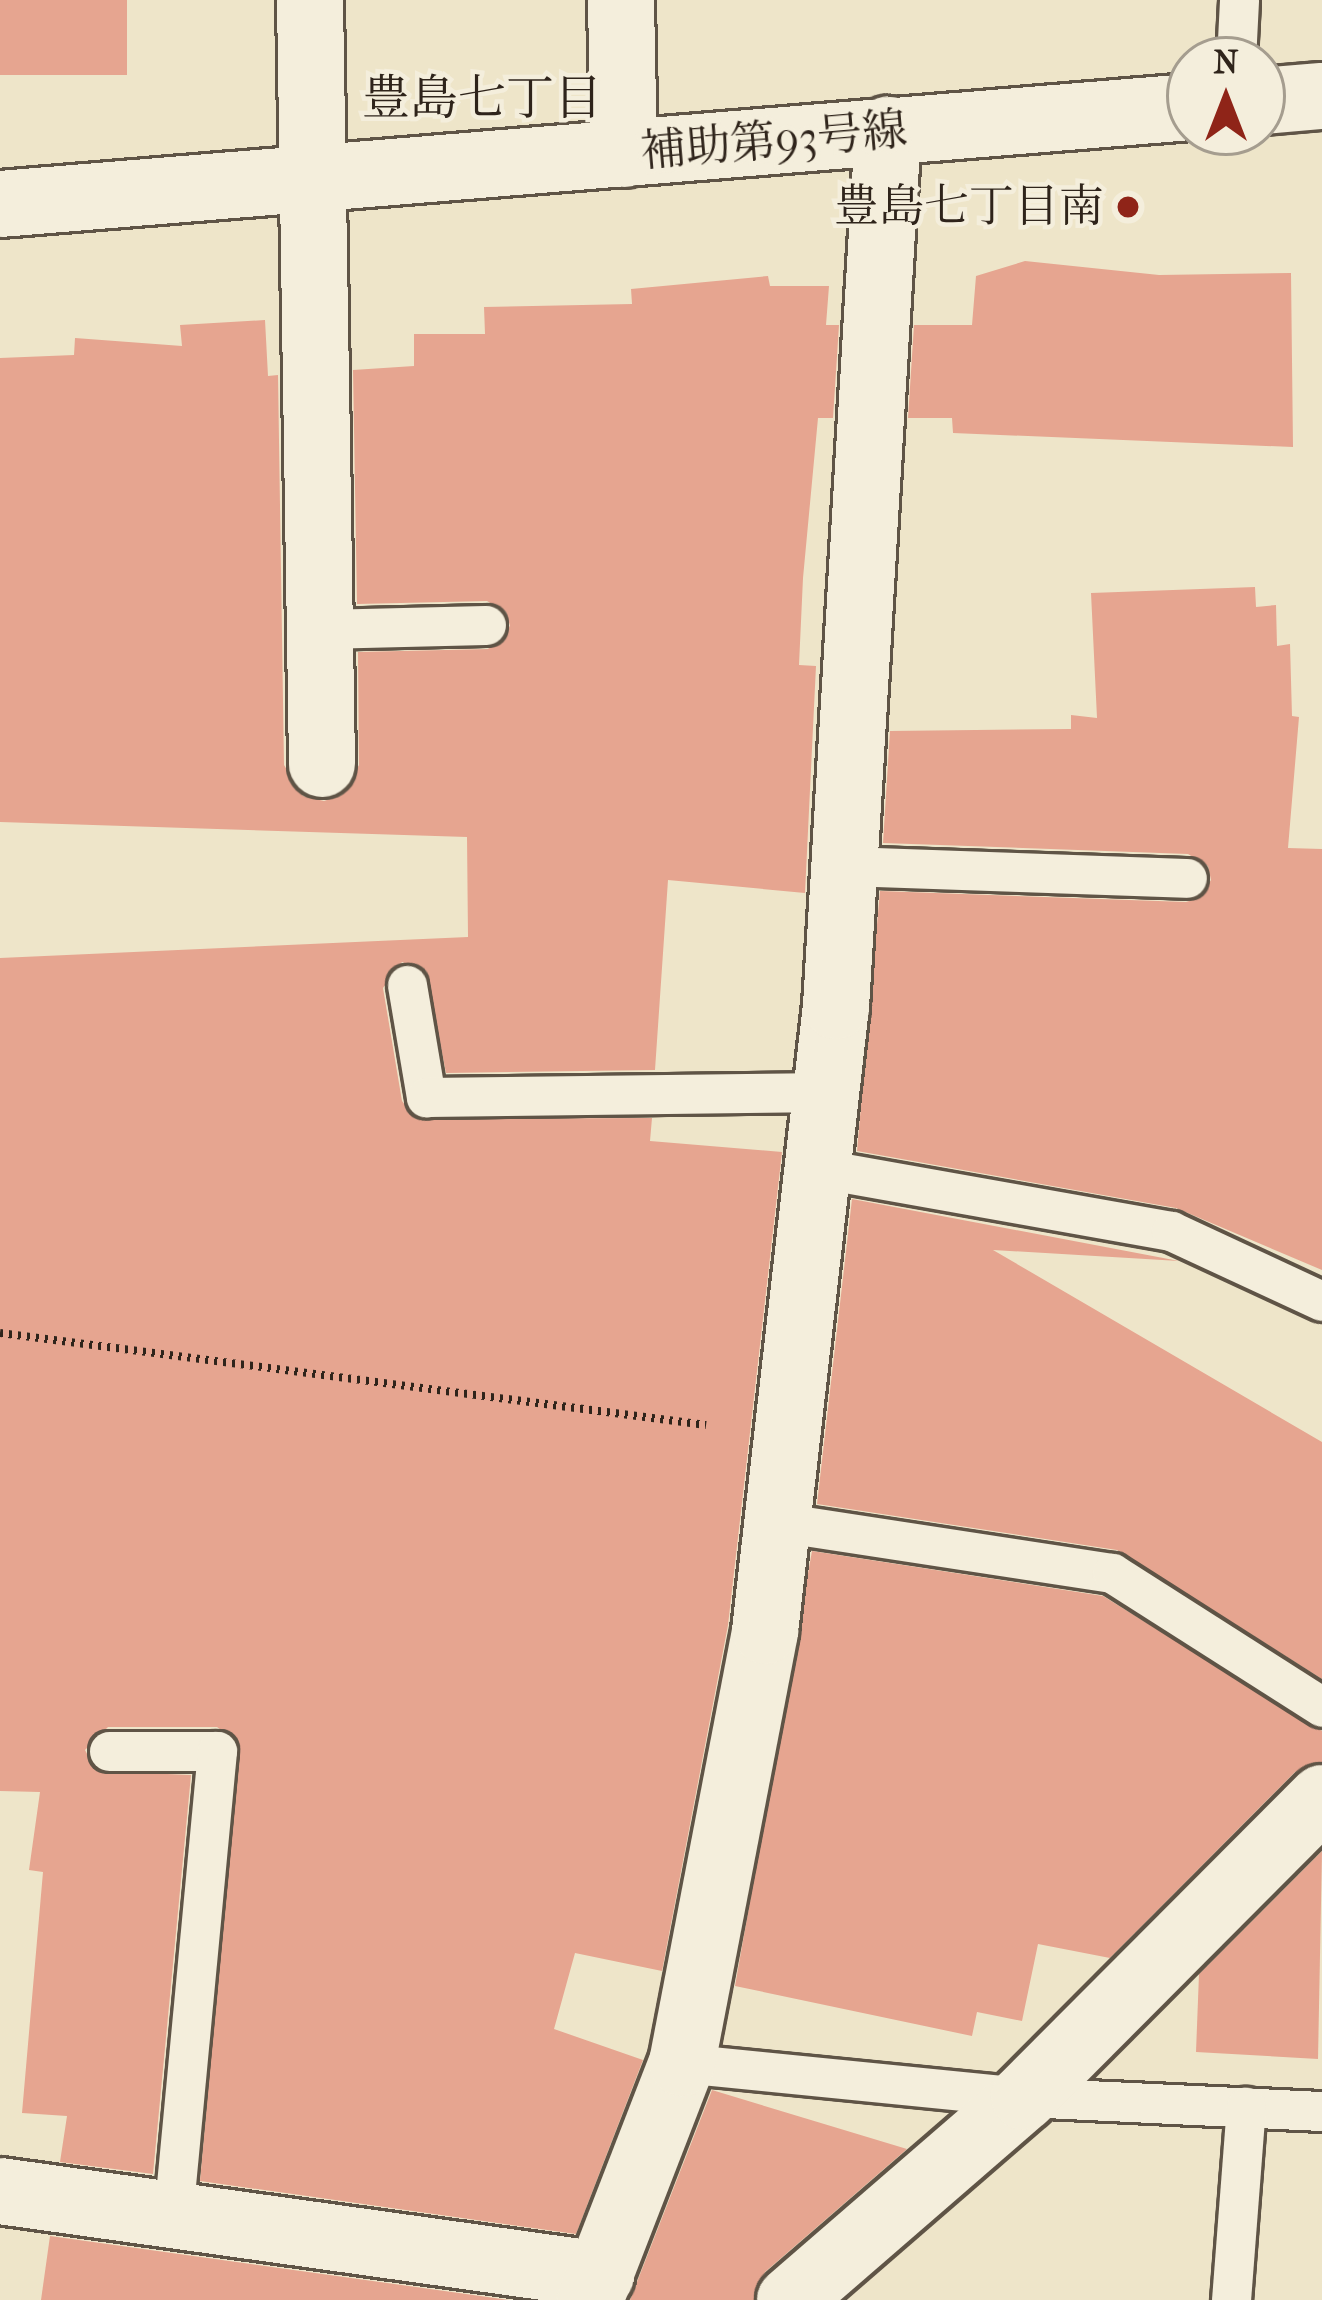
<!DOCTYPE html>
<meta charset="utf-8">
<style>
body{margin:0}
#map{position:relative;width:1322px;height:2300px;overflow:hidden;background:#eee5c9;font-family:"IM FELL French Canon","Noto Serif JP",serif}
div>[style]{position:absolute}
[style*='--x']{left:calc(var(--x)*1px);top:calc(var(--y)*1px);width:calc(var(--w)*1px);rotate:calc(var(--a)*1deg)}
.building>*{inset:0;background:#e6a590;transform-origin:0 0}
.path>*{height:8px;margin-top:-4px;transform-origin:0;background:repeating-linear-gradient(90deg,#2f241b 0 3px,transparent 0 9px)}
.roads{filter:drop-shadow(3px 0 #5f5446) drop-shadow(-3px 0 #5f5446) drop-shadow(0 3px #5f5446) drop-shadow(0 -3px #5f5446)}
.service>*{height:39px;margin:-19.5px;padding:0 19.5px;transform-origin:19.5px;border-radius:19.5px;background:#f4eedc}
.minor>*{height:66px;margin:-33px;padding:0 33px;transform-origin:33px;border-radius:33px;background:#f4eedc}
.tertiary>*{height:66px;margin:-33px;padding:0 33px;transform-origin:33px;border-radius:33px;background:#f4eedc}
.dots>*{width:33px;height:33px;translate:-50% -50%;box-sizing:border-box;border:6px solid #f4eedc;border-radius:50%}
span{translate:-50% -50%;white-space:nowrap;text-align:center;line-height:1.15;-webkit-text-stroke:9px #f4eedc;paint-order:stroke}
.street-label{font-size:45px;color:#2f241b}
.poi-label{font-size:45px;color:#2f241b}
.right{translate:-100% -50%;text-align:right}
.neighbourhood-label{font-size:48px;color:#2f241b}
.north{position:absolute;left:1166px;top:36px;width:120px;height:120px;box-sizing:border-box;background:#f4eedc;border:3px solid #a59d8f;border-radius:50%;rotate:0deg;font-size:33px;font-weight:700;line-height:48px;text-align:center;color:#2f241b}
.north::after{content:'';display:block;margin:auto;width:42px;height:54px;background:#8f2418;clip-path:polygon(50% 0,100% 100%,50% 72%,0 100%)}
</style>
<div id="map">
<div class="building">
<i style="left:0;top:0;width:127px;height:75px"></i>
<i style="clip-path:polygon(1025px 261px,1159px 275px,1291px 273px,1293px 447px,953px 433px,952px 418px,908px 418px,914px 325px,972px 325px,976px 276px)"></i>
<i style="clip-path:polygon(768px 276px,770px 286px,829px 286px,826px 325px,839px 325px,833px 418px,818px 418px,803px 578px,799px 665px,816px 666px,805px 893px,668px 880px,655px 1070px,446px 1073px,426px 971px,402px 962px,383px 988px,402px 1101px,416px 1119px,652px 1118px,650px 1141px,782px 1152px,728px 1625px,662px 1971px,575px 1953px,554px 2029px,643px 2060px,576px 2234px,200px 2181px,239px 1742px,217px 1727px,108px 1727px,85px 1750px,96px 1771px,191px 1775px,153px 2174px,60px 2162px,67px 2116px,22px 2113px,43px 1872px,29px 1870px,40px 1792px,0 1791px,0 958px,468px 937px,467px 837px,0 822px,0 358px,74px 355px,75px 338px,182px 346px,180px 325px,265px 320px,268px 376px,278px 375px,284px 765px,303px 796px,324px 801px,342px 795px,359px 765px,358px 652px,488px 649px,510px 626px,506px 612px,487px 601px,357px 604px,353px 370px,414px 366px,414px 334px,485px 334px,484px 307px,632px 304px,631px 289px)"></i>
<i style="clip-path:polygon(1255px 587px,1256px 607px,1276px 605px,1277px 646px,1290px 644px,1292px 716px,1299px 717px,1288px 848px,1322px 849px,1322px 1270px,1176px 1208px,857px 1151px,880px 891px,1186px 902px,1199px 898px,1211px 880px,1208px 866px,1188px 854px,883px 843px,890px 731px,1071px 729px,1071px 715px,1097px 718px,1091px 593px)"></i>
<i style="clip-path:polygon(852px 1199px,1179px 1261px,993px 1250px,1322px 1442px,1322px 1679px,1117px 1550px,817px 1504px)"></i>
<i style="clip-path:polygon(812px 1551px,1103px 1596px,1322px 1731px,1322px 1762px,1295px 1772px,1110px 1958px,1038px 1944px,1022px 2021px,977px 2012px,972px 2036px,735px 1986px)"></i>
<i style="clip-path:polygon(1322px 1851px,1318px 2059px,1196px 2052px,1199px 1974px)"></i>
<i style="clip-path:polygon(712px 2090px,907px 2149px,765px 2272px,754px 2300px,630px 2300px)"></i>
<i style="clip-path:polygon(50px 2236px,509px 2300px,41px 2300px)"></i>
</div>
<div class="path">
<i style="--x:0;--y:1333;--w:712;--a:7.42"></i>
</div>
<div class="roads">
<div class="service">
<i style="--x:1236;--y:60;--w:60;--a:-87.1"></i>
<i style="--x:321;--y:629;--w:165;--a:-1.4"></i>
<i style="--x:845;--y:866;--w:342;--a:2"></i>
<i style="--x:407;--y:985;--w:114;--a:80.4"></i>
<i style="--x:426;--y:1097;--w:401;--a:-0.7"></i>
<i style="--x:817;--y:1168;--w:360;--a:10.1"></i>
<i style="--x:1171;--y:1231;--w:166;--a:24.9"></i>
<i style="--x:778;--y:1522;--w:338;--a:8.7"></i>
<i style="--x:1112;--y:1573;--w:249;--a:32.5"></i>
<i style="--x:109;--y:1751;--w:108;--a:0"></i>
<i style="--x:217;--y:1751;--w:465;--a:95.4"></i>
<i style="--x:682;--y:2063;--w:344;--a:5.7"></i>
<i style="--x:1024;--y:2097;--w:298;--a:2.7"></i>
<i style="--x:1231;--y:2300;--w:194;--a:-85.6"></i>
</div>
<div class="minor">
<i style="--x:310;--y:0;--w:764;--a:89.1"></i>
<i style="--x:621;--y:0;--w:154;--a:88.9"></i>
<i style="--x:0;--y:2191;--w:607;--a:7.96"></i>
<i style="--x:590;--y:2300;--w:254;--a:-68.8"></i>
<i style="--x:682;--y:2063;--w:440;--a:-79.1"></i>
<i style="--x:765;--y:1631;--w:629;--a:-83.52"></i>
<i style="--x:836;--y:1006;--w:878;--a:-86.6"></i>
<i style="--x:790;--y:2300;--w:310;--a:-40.9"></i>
<i style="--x:1024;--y:2097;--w:422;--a:-45.1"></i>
</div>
<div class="tertiary">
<i style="--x:1262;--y:101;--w:60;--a:-4.8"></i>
<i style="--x:0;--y:204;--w:1194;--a:-4.66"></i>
</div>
</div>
<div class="dots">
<i style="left:1128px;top:207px;background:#8f2418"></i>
</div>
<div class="street-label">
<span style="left:774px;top:141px;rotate:-5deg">補助第93号線</span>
</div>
<div class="poi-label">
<span class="right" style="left:1104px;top:207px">豊島七丁目南</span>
</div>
<div class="neighbourhood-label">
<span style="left:482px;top:99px">豊島七丁目</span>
</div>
<div class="north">N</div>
</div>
